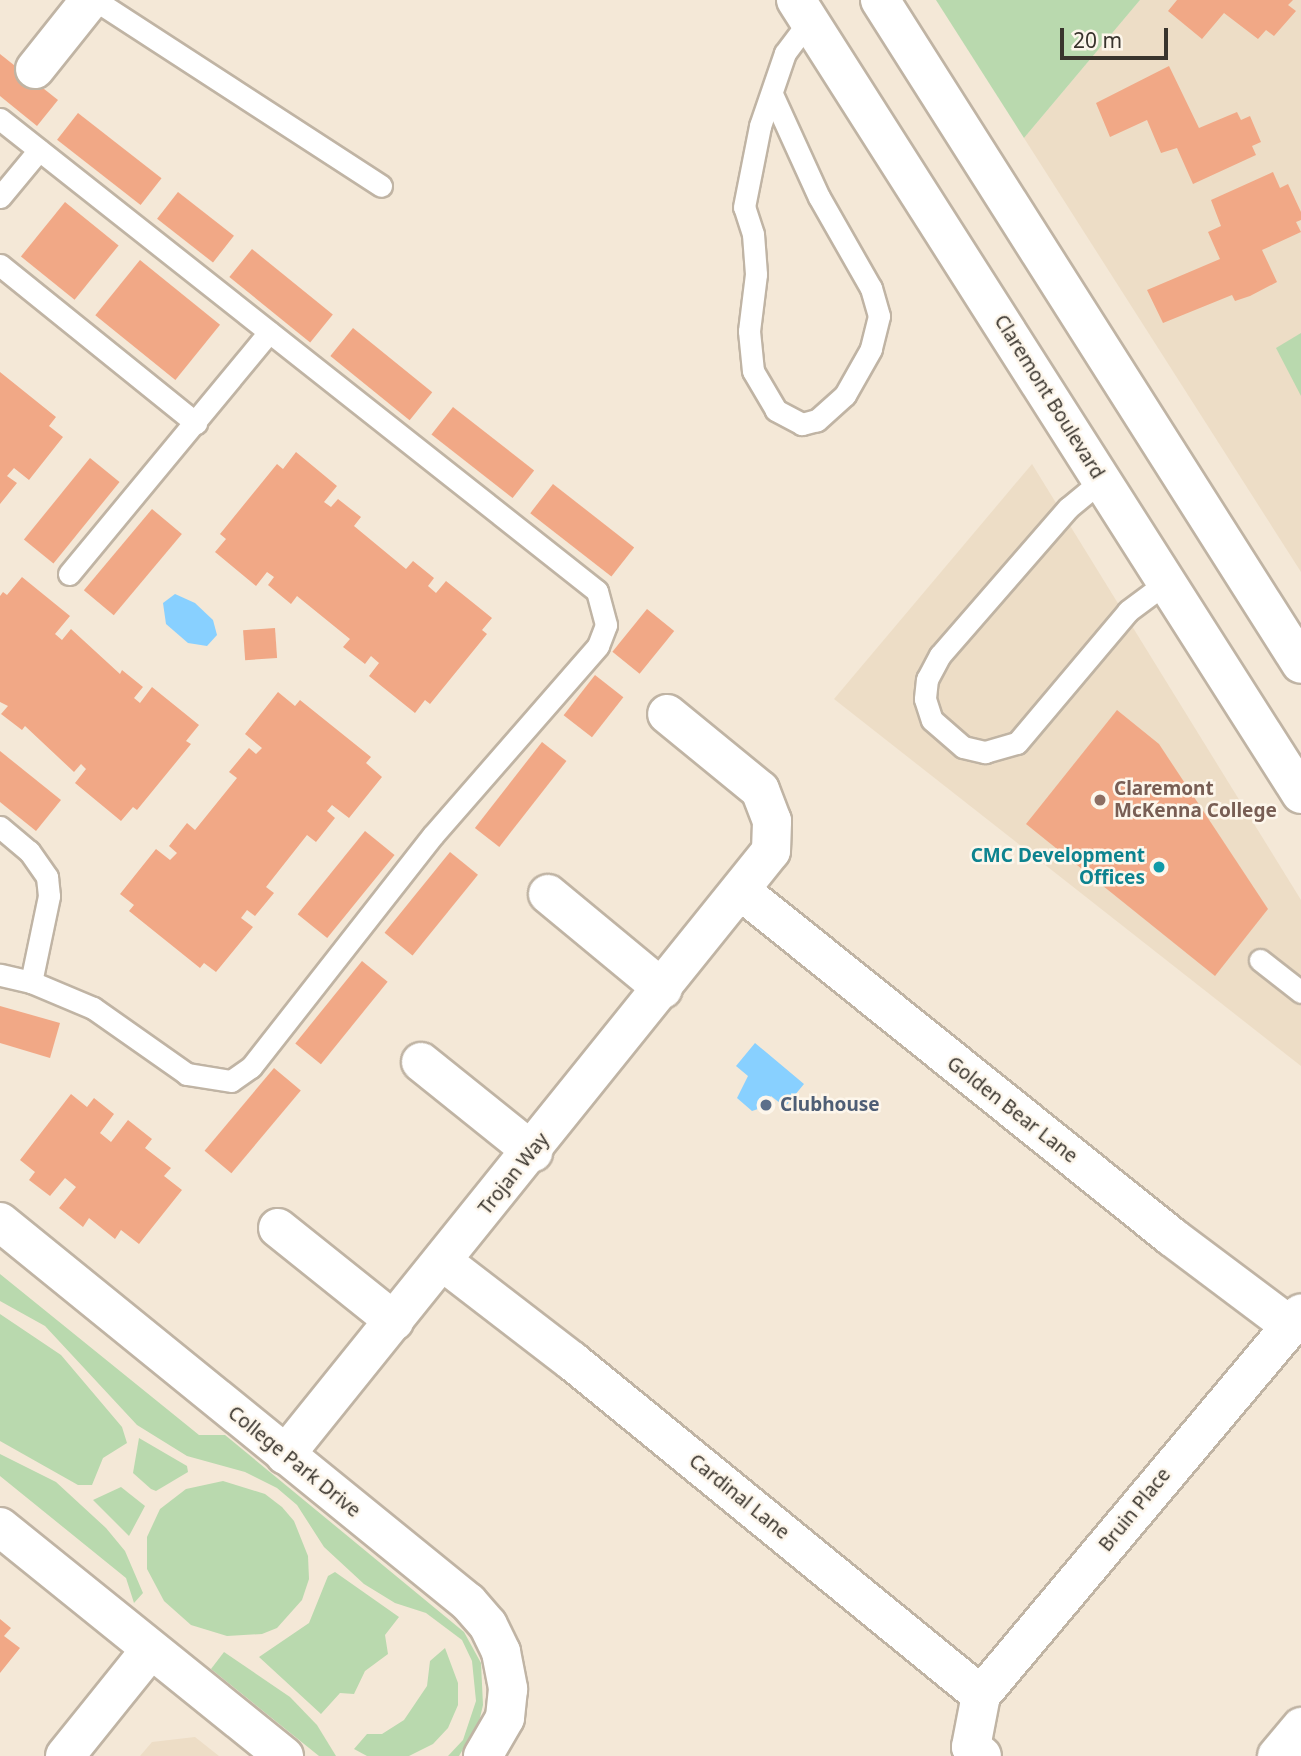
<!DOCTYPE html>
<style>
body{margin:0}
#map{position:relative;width:1301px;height:1756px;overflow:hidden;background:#f4e8d7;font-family:"Noto Sans",sans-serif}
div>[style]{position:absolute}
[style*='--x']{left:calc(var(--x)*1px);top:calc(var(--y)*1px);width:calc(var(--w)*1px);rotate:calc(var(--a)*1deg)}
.built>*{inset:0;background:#edddc6}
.green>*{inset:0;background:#b9d9ae}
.water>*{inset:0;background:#88d0ff}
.building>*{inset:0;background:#f1a886;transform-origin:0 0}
.roads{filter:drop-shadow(2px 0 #c0b4a4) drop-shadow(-2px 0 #c0b4a4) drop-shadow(0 2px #c0b4a4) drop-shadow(0 -2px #c0b4a4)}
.lane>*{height:21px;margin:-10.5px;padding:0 10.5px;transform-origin:10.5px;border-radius:10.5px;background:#fff}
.street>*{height:38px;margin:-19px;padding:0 19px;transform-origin:19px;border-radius:19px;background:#fff}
.primary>*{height:38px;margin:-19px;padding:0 19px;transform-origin:19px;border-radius:19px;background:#fff}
.dots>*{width:19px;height:19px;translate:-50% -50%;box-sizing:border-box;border:4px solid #fdf6eb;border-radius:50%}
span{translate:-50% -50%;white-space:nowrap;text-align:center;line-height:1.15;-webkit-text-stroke:5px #fdf6eb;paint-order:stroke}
.street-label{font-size:19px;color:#39342d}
.education-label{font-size:19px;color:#785e54;font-weight:700}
.left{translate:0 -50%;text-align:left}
.culture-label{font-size:19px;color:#0d838f;font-weight:700}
.right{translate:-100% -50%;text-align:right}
.service-label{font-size:19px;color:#4e5e75;font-weight:700}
.scale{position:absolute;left:1060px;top:28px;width:108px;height:32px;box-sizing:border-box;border:4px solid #39342d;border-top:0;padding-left:9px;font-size:21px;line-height:24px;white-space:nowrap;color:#39342d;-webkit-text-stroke:5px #fdf6eb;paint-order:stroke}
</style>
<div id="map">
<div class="built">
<i style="clip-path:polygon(1140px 0,1301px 0,1301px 572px,1024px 138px)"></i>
<i style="clip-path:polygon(1032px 464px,1301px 900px,1301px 1066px,834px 699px)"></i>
<i style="clip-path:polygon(195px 1737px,219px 1756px,140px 1756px,152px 1742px)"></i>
</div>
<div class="green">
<i style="clip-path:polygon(936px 0,1140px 0,1024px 138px)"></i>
<i style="clip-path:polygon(1301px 333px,1301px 396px,1276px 348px)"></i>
<i style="clip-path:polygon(0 1274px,199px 1435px,225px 1435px,464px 1632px,481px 1663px,483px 1705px,479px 1722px,459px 1756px,448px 1756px,463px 1740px,476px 1701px,472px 1661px,462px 1640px,426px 1613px,395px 1603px,364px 1584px,324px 1547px,297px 1505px,277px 1488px,245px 1472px,187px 1456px,137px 1425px,45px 1326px,0 1301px)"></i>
<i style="clip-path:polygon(0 1314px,61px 1355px,122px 1427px,127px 1443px,103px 1458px,92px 1485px,78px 1485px,0 1441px)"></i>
<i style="clip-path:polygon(139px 1438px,187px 1466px,188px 1472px,156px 1491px,151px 1489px,133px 1473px)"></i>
<i style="clip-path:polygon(0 1454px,56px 1482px,106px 1528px,125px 1551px,143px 1593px,134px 1603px,126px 1578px,0 1476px)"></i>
<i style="clip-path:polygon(223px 1481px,265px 1494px,282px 1507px,294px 1521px,308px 1556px,309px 1579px,302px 1600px,277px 1628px,262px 1634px,227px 1636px,191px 1625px,164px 1601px,147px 1569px,147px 1537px,160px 1509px,186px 1489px)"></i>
<i style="clip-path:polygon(121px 1487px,145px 1506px,129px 1536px,93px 1500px)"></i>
<i style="clip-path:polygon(335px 1572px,399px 1617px,385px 1635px,388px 1654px,365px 1671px,354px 1694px,340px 1693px,321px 1714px,259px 1657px,309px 1623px,328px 1576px)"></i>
<i style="clip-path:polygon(445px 1648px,458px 1683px,458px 1705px,448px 1728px,433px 1744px,409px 1756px,367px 1756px,354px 1749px,367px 1734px,382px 1734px,404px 1720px,427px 1686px,430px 1661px)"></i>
<i style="clip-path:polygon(224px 1652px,290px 1697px,317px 1725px,336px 1756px,319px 1756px,211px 1669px)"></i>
</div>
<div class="water">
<i style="clip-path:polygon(175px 594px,195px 603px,213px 620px,217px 635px,207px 646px,188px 643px,166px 624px,163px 603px)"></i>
<i style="clip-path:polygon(755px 1043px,804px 1084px,785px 1107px,771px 1096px,761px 1108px,752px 1111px,737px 1098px,748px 1076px,736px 1066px)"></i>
</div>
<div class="building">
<i style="clip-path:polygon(1177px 0,1293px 0,1288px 5px,1296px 11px,1274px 36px,1266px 30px,1258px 39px,1224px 13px,1202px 39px,1168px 11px)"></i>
<i style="clip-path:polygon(0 54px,58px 100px,37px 126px,0 96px)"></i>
<i style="clip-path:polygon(1169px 66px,1199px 128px,1237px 112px,1241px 120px,1250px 116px,1261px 142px,1252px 146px,1256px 155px,1193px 184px,1177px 148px,1161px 153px,1147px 120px,1110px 137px,1096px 103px)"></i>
<i style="left:78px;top:113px;width:106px;height:34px;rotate:38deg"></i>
<i style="clip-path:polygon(1273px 172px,1280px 188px,1288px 184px,1301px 212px,1301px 220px,1296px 222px,1301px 232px,1262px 250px,1277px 282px,1250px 296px,1235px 301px,1232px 295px,1163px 323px,1147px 290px,1220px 259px,1208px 232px,1221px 226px,1211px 200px)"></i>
<i style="left:178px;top:192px;width:71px;height:34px;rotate:38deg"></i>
<i style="left:65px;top:202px;width:69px;height:70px;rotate:39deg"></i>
<i style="left:252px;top:249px;width:104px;height:36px;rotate:39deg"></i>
<i style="left:140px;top:260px;width:103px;height:71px;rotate:39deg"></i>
<i style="left:353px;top:328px;width:102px;height:36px;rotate:39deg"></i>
<i style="clip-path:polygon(0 372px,56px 417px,49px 426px,63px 437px,29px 480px,14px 468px,7px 476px,17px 483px,0 504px)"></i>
<i style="left:453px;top:407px;width:103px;height:35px;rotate:38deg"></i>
<i style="clip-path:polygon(296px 452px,337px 486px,324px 502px,331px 507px,338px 499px,361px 517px,354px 526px,406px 569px,413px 561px,434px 578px,428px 586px,436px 593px,446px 581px,492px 618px,482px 630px,487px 634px,430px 704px,425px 700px,415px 713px,369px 676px,379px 663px,371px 656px,365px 664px,343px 647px,350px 639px,297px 596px,291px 604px,268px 585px,274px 577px,267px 572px,256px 586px,215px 552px,226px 539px,220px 534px,277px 464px,283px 469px)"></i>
<i style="left:90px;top:458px;width:38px;height:105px;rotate:39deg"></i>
<i style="left:553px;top:484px;width:103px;height:37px;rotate:38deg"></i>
<i style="left:152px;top:509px;width:39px;height:106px;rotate:40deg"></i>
<i style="clip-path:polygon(22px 577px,70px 616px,55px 634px,62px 640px,71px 629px,120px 674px,122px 670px,143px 687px,134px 698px,140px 703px,152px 687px,199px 725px,186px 741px,191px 744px,137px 810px,133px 807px,121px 821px,75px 783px,86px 769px,81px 764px,74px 772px,25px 726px,22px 730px,1px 714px,8px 706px,0 702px,0 596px,3px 592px,7px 595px)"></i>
<i style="left:647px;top:609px;width:35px;height:55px;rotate:39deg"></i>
<i style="left:275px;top:628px;width:30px;height:32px;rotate:86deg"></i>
<i style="left:595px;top:675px;width:36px;height:51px;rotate:38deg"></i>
<i style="clip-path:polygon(278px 692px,295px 706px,300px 700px,371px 757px,366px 763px,382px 777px,349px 818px,332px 805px,327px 811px,335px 818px,316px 842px,307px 835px,266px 887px,274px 893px,255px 916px,247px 910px,241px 918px,253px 927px,216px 972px,204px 963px,200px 968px,129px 911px,134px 905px,120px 894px,156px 849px,170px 860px,177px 853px,169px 846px,187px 823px,195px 830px,237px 778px,229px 772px,249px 748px,256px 754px,262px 748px,245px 734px)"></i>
<i style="clip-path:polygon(1117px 710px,1159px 744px,1268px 909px,1215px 976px,1026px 824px)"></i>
<i style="left:542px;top:742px;width:31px;height:109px;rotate:38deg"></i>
<i style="clip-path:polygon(0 751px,61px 800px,36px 831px,0 802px)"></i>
<i style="left:365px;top:831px;width:38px;height:107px;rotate:39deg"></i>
<i style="left:450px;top:852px;width:36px;height:104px;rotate:39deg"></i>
<i style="left:362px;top:961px;width:33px;height:106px;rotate:39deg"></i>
<i style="clip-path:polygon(0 1006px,60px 1023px,50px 1058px,0 1043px)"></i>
<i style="left:274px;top:1068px;width:35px;height:108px;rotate:40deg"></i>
<i style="clip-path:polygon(71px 1094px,87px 1107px,94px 1098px,114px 1114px,100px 1133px,111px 1142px,128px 1120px,152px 1139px,145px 1148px,171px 1168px,164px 1176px,182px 1190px,139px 1244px,121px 1230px,115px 1239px,89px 1218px,83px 1227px,59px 1208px,76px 1187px,65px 1178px,50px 1196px,29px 1180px,35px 1172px,20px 1160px)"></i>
<i style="clip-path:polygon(0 1619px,11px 1628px,4px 1636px,20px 1648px,0 1673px)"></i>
</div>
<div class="roads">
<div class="lane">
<i style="--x:95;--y:0;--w:341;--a:33"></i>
<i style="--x:772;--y:94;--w:113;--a:65.5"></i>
<i style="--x:819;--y:197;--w:105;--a:60.3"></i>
<i style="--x:871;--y:288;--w:29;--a:74"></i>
<i style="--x:879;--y:316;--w:34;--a:104"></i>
<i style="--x:871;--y:349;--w:53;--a:119.5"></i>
<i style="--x:845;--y:395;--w:38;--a:138"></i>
<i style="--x:817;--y:420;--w:16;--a:165"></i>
<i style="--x:802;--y:424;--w:30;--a:-152"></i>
<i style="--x:776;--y:410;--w:45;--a:-120.5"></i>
<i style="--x:753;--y:371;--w:40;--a:-95.7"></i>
<i style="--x:749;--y:331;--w:57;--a:-83"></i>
<i style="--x:756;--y:274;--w:40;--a:-94.3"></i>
<i style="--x:753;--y:234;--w:28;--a:-108"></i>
<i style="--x:744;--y:207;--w:83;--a:-78.8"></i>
<i style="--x:760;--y:126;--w:77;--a:-71.1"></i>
<i style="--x:785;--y:53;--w:40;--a:-53"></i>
<i style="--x:0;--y:119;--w:761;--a:38.33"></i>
<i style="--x:597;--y:591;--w:35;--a:75"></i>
<i style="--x:606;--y:625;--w:22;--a:111"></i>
<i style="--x:598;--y:646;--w:251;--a:131.1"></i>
<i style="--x:433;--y:835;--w:295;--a:128.1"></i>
<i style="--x:251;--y:1067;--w:24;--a:145"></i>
<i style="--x:231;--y:1081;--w:45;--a:-171"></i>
<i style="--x:187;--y:1074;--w:115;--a:-144.9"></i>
<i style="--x:93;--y:1008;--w:67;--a:-157.2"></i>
<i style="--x:31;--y:982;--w:32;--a:-167"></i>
<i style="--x:0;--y:197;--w:61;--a:-50.3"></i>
<i style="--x:0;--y:265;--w:252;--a:38.9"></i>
<i style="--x:1102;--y:480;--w:44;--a:140.5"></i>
<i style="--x:1068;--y:508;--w:195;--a:131"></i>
<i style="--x:940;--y:655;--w:27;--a:118"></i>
<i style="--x:927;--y:679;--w:20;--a:96"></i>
<i style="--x:925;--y:699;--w:22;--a:72"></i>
<i style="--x:932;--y:720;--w:41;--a:41.1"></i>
<i style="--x:963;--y:747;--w:23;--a:13"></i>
<i style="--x:985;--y:752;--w:33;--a:-16"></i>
<i style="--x:1017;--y:743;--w:172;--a:-49.9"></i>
<i style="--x:1128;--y:611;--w:49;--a:-36.6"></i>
<i style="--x:69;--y:574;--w:314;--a:-50.4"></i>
<i style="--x:0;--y:827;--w:38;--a:40"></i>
<i style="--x:29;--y:851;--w:32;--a:55"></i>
<i style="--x:47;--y:877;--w:19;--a:84"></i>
<i style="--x:49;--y:896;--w:88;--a:101.8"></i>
<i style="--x:1260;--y:960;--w:52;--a:38"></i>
</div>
<div class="street">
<i style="--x:35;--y:69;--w:88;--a:-51.4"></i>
<i style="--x:741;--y:891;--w:553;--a:38.76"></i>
<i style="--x:1172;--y:1237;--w:145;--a:36.9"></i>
<i style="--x:548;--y:894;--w:149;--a:39.6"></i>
<i style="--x:421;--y:1062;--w:144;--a:38.8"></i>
<i style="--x:0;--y:1222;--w:603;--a:39.08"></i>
<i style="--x:468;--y:1602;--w:30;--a:49"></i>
<i style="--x:488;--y:1625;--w:30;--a:64"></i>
<i style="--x:501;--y:1652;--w:38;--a:79"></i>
<i style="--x:508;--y:1689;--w:29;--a:96"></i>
<i style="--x:505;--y:1718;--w:44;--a:120.1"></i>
<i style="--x:278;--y:1228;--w:149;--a:38.7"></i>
<i style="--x:442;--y:1261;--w:164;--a:37.6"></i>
<i style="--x:572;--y:1361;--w:528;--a:39.24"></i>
<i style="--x:981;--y:1695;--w:53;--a:100.9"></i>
<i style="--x:971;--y:1747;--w:14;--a:39"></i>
<i style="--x:285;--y:1455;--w:775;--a:-51.18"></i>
<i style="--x:771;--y:851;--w:30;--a:-88"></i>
<i style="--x:772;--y:821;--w:33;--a:-111"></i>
<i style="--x:760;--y:790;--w:120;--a:-140.7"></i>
<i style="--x:0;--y:1527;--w:365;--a:38.9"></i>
<i style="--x:981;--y:1695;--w:498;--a:-50"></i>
<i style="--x:65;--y:1756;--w:137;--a:-51.2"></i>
</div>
<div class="primary">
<i style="--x:796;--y:0;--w:941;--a:57.54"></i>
<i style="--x:880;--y:0;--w:786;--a:57.62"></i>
<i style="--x:1277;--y:1756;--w:38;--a:-50"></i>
</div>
</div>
<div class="dots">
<i style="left:1100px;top:800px;background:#8d6e63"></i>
<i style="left:1159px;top:867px;background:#0f9aa8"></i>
<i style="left:766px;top:1105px;background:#5c6f8a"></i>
</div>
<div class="street-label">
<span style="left:1049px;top:397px;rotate:58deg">Claremont Boulevard</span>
<span style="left:1012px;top:1110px;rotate:38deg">Golden Bear Lane</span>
<span style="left:514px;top:1174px;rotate:-51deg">Trojan Way</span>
<span style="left:294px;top:1462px;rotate:39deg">College Park Drive</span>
<span style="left:739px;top:1497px;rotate:39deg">Cardinal Lane</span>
<span style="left:1135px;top:1510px;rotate:-51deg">Bruin Place</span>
</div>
<div class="education-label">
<span class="left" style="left:1114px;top:800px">Claremont<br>McKenna College</span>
</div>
<div class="culture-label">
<span class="right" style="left:1145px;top:867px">CMC Development<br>Offices</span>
</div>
<div class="service-label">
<span class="left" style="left:780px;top:1105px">Clubhouse</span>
</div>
<div class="scale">20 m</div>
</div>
